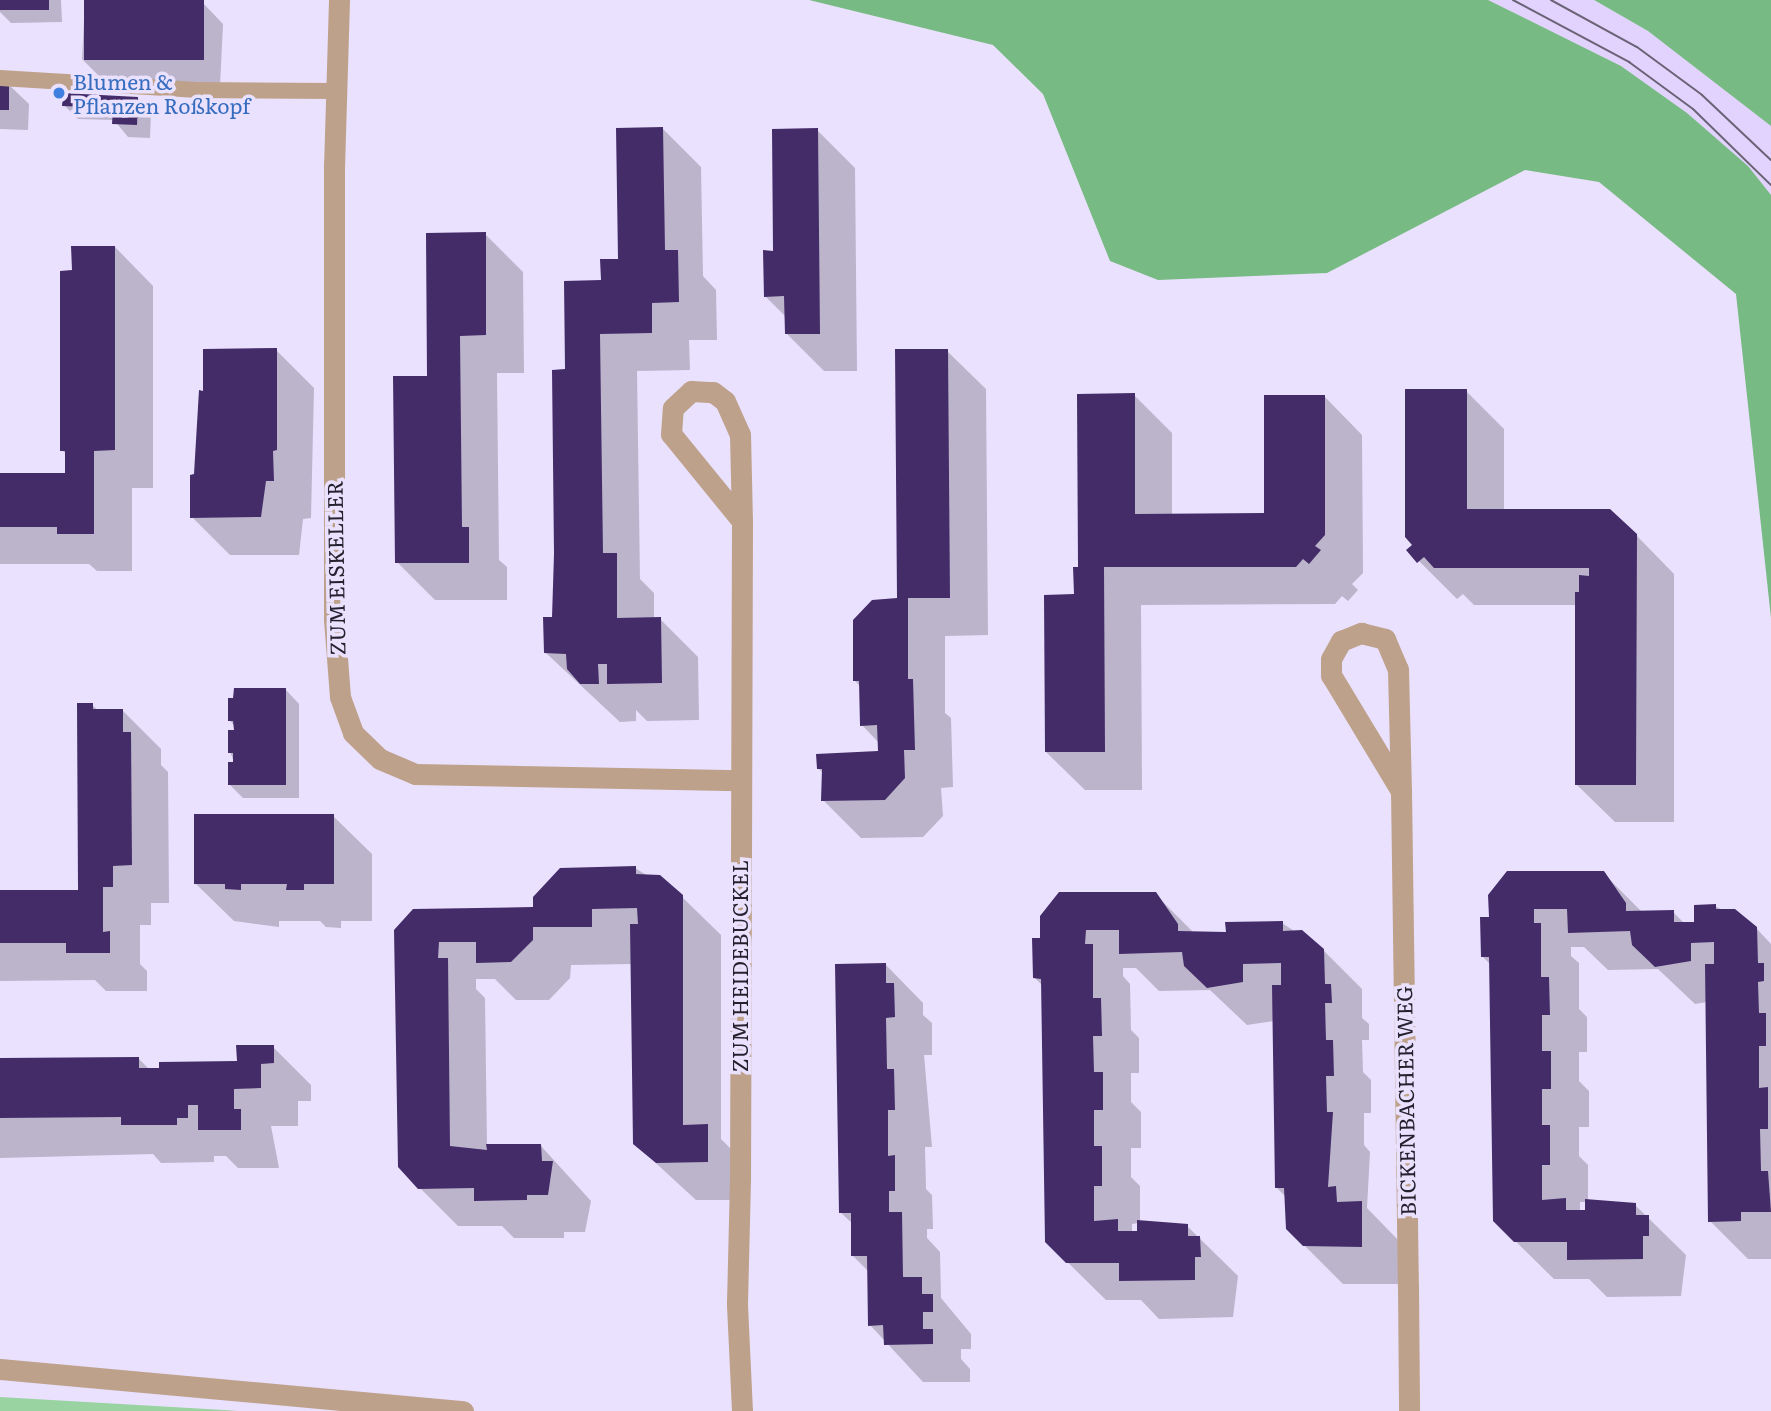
<!DOCTYPE html>
<meta charset="utf-8">
<style>
body{margin:0}
#map{position:relative;width:1771px;height:1411px;overflow:hidden;background:#eae1fe;font-family:Literata,serif}
div>[style]{position:absolute}
[style*='--x']{left:calc(var(--x)*1px);top:calc(var(--y)*1px);width:calc(var(--w)*1px);rotate:calc(var(--a)*1deg)}
.built>*{inset:0;background:#e1d3fe}
.green>*{inset:0;background:#9ad3a2}
.forest>*{inset:0;background:#78ba83}
.shadow>*{inset:0;background:#0003}
.building>*{inset:0;background:#442c69;transform-origin:0 0}
.lane>*{height:16px;margin:-8px;padding:0 8px;transform-origin:8px;border-radius:8px;background:#bea18a}
.street>*{height:21px;margin:-10.5px;padding:0 10.5px;transform-origin:10.5px;border-radius:10.5px;background:#bea18a}
.tram>*{height:2px;margin:-1px;padding:0 1px;transform-origin:1px;border-radius:1px;background:#6a6376}
.dots>*{width:19px;height:19px;translate:-50% -50%;box-sizing:border-box;border:4px solid #eae1fe;border-radius:50%}
span{translate:-50% -50%;white-space:nowrap;text-align:center;line-height:1.15;-webkit-text-stroke:7px #eae1fe;paint-order:stroke}
.shop-label{font-size:21px;color:#366cbe}
.left{translate:0 -50%;text-align:left}
.street-label{font-size:21px;color:#26212e}
</style>
<div id="map">
<div class="built">
<i style="clip-path:polygon(1488px 0,1593px 0,1648px 31px,1771px 126px,1771px 195px,1748px 166px,1687px 113px,1621px 66px)"></i>
</div>
<div class="green">
<i style="clip-path:polygon(0 1397px,224px 1410px,238px 1411px,0 1411px)"></i>
</div>
<div class="forest">
<i style="clip-path:polygon(809px 0,1488px 0,1621px 66px,1687px 113px,1748px 166px,1771px 195px,1771px 618px,1736px 294px,1599px 182px,1525px 170px,1327px 273px,1158px 280px,1110px 261px,1043px 94px,993px 45px)"></i>
<i style="clip-path:polygon(1594px 0,1771px 0,1771px 126px,1648px 31px)"></i>
</div>
<div class="shadow">
<i style="clip-path:polygon(0 0,61px 0,62px 22px,11px 23px,0 12px)"></i>
<i style="clip-path:polygon(85px 0,203px 3px,223px 24px,220px 86px,103px 80px,82px 59px)"></i>
<i style="clip-path:polygon(0 84px,8px 84px,29px 104px,28px 130px,0 129px)"></i>
<i style="clip-path:polygon(138px 99px,151px 112px,150px 138px,128px 137px,114px 120px,78px 119px,64px 105px)"></i>
<i style="clip-path:polygon(663px 129px,701px 167px,703px 276px,716px 290px,717px 340px,689px 340px,690px 370px,637px 371px,640px 579px,654px 593px,654px 619px,660px 619px,698px 657px,699px 720px,647px 721px,636px 710px,636px 721px,620px 722px,546px 653px,554px 619px,567px 371px,603px 282px,620px 260px)"></i>
<i style="clip-path:polygon(817px 130px,855px 168px,857px 371px,824px 371px,786px 333px,786px 317px,765px 296px,775px 253px)"></i>
<i style="clip-path:polygon(485px 234px,523px 272px,524px 373px,497px 373px,499px 560px,507px 567px,507px 600px,435px 600px,397px 562px,429px 378px)"></i>
<i style="clip-path:polygon(115px 247px,153px 286px,153px 488px,132px 488px,132px 571px,97px 571px,89px 564px,0 564px,0 475px,67px 475px,67px 455px,62px 450px,73px 272px)"></i>
<i style="clip-path:polygon(276px 350px,314px 388px,311px 518px,303px 519px,299px 555px,230px 555px,192px 517px,196px 476px)"></i>
<i style="clip-path:polygon(947px 351px,986px 389px,988px 635px,945px 636px,945px 713px,951px 718px,953px 787px,941px 788px,943px 816px,923px 837px,861px 838px,823px 800px,823px 773px,818px 768px,880px 753px,879px 743px,862px 725px,860px 686px,854px 680px,898px 600px)"></i>
<i style="clip-path:polygon(1466px 391px,1504px 429px,1504px 511px,1636px 535px,1674px 574px,1674px 822px,1615px 822px,1576px 784px,1577px 605px,1474px 605px,1463px 594px,1457px 599px,1408px 550px,1414px 545px)"></i>
<i style="clip-path:polygon(1134px 395px,1172px 433px,1172px 515px,1266px 515px,1324px 396px,1362px 435px,1363px 573px,1352px 584px,1358px 590px,1348px 601px,1342px 596px,1335px 604px,1141px 605px,1142px 790px,1085px 790px,1046px 752px,1080px 569px)"></i>
<i style="clip-path:polygon(286px 690px,299px 704px,299px 798px,243px 798px,229px 784px,235px 764px,230px 752px,235px 726px,229px 720px,235px 700px)"></i>
<i style="clip-path:polygon(92px 705px,99px 711px,123px 711px,161px 749px,161px 765px,168px 772px,169px 903px,151px 903px,151px 925px,140px 925px,140px 964px,147px 971px,147px 991px,106px 991px,95px 980px,0 981px,0 892px,80px 892px)"></i>
<i style="clip-path:polygon(333px 816px,372px 854px,372px 921px,341px 921px,341px 928px,326px 927px,320px 921px,279px 921px,279px 927px,234px 921px,195px 883px)"></i>
<i style="clip-path:polygon(635px 868px,682px 897px,721px 935px,721px 1139px,746px 1164px,746px 1200px,696px 1200px,634px 1143px,632px 964px,571px 965px,570px 978px,549px 1000px,516px 1000px,495px 979px,476px 979px,476px 989px,485px 998px,487px 1146px,541px 1146px,591px 1201px,585px 1232px,564px 1232px,564px 1238px,514px 1238px,502px 1226px,458px 1226px,420px 1188px,396px 931px,535px 909px)"></i>
<i style="clip-path:polygon(evenodd,1603px 873px,1642px 912px,1673px 912px,1685px 924px,1696px 924px,1715px 906px,1756px 928px,1771px 944px,1771px 1259px,1748px 1259px,1710px 1221px,1707px 1002px,1695px 1004px,1658px 969px,1608px 970px,1584px 947px,1571px 947px,1571px 956px,1579px 963px,1579px 1009px,1587px 1017px,1587px 1052px,1579px 1052px,1579px 1081px,1589px 1091px,1589px 1127px,1579px 1127px,1579px 1156px,1588px 1165px,1588px 1201px,1635px 1205px,1686px 1255px,1681px 1296px,1607px 1297px,1589px 1279px,1554px 1279px,1495px 1221px,1491px 965px,1482px 956px,1490px 919px,1603px 873px,1580px 1202px,1587px 1202px,1587px 1211px,1580px 1211px,1580px 1202px)"></i>
<i style="clip-path:polygon(evenodd,1155px 894px,1194px 933px,1227px 934px,1282px 923px,1323px 950px,1362px 989px,1362px 1018px,1369px 1024px,1369px 1040px,1362px 1040px,1363px 1072px,1371px 1080px,1371px 1113px,1364px 1113px,1364px 1145px,1370px 1152px,1367px 1208px,1399px 1241px,1399px 1284px,1343px 1284px,1287px 1228px,1286px 1197px,1276px 1187px,1274px 1021px,1247px 1025px,1210px 990px,1159px 991px,1136px 968px,1123px 968px,1123px 976px,1130px 984px,1131px 1030px,1139px 1038px,1139px 1073px,1131px 1073px,1131px 1102px,1141px 1112px,1141px 1148px,1131px 1148px,1131px 1177px,1140px 1186px,1140px 1222px,1187px 1226px,1238px 1276px,1233px 1317px,1159px 1319px,1141px 1300px,1106px 1300px,1047px 1242px,1043px 986px,1034px 977px,1042px 940px,1155px 894px,1138px 1223px,1139px 1232px,1132px 1233px,1132px 1224px,1138px 1223px)"></i>
<i style="clip-path:polygon(885px 964px,923px 1003px,923px 1015px,932px 1023px,932px 1055px,924px 1055px,932px 1147px,925px 1147px,926px 1189px,932px 1195px,933px 1229px,927px 1229px,927px 1238px,940px 1252px,941px 1298px,971px 1334px,971px 1349px,961px 1349px,961px 1359px,970px 1369px,970px 1382px,923px 1382px,870px 1325px,869px 1272px,853px 1256px,853px 1224px,840px 1212px)"></i>
<i style="clip-path:polygon(273px 1047px,311px 1085px,311px 1101px,298px 1101px,298px 1126px,271px 1126px,279px 1168px,238px 1168px,226px 1156px,214px 1156px,214px 1162px,161px 1163px,153px 1154px,0 1158px,0 1060px,138px 1058px,149px 1069px,238px 1063px)"></i>
</div>
<div class="building">
<i style="left:0;top:0;width:49px;height:10px"></i>
<i style="left:84px;top:0;width:120px;height:60px"></i>
<i style="left:0;top:82px;width:9px;height:28px"></i>
<i style="clip-path:polygon(63px 93px,138px 97px,137px 125px,112px 124px,113px 108px,62px 106px)"></i>
<i style="clip-path:polygon(663px 127px,665px 250px,678px 250px,679px 302px,652px 303px,652px 333px,600px 334px,603px 553px,617px 553px,617px 618px,661px 617px,662px 683px,607px 684px,607px 664px,598px 664px,599px 684px,580px 684px,567px 669px,566px 654px,544px 653px,543px 617px,552px 617px,554px 554px,552px 370px,565px 369px,564px 281px,601px 280px,600px 259px,618px 259px,616px 128px)"></i>
<i style="clip-path:polygon(818px 128px,820px 334px,785px 334px,784px 296px,764px 297px,763px 250px,773px 251px,772px 129px)"></i>
<i style="clip-path:polygon(486px 232px,486px 335px,460px 336px,462px 527px,469px 527px,469px 563px,395px 563px,393px 376px,427px 376px,426px 233px)"></i>
<i style="clip-path:polygon(71px 246px,115px 246px,115px 450px,94px 451px,94px 534px,57px 534px,57px 527px,0 527px,0 473px,65px 473px,65px 451px,60px 451px,60px 271px,72px 270px)"></i>
<i style="clip-path:polygon(277px 348px,277px 450px,273px 451px,274px 481px,266px 481px,261px 517px,190px 518px,190px 475px,194px 474px,199px 390px,203px 391px,203px 349px)"></i>
<i style="clip-path:polygon(895px 349px,948px 349px,950px 598px,908px 598px,908px 679px,913px 679px,915px 750px,904px 750px,905px 778px,885px 800px,821px 801px,822px 769px,817px 769px,816px 754px,878px 751px,877px 725px,860px 726px,859px 681px,853px 681px,853px 620px,872px 600px,897px 598px)"></i>
<i style="clip-path:polygon(1405px 389px,1467px 389px,1467px 509px,1610px 509px,1637px 534px,1636px 785px,1575px 785px,1575px 592px,1579px 592px,1579px 575px,1589px 576px,1589px 568px,1434px 568px,1424px 557px,1417px 563px,1406px 550px,1412px 545px,1405px 537px)"></i>
<i style="clip-path:polygon(1135px 393px,1135px 514px,1264px 513px,1264px 395px,1325px 395px,1325px 535px,1315px 546px,1321px 550px,1309px 564px,1303px 559px,1296px 567px,1104px 567px,1105px 752px,1045px 752px,1044px 595px,1074px 594px,1073px 567px,1078px 567px,1077px 394px)"></i>
<i style="clip-path:polygon(234px 688px,286px 688px,286px 785px,228px 785px,228px 762px,233px 762px,233px 753px,228px 753px,228px 730px,234px 730px,233px 721px,228px 721px,228px 698px,233px 698px)"></i>
<i style="clip-path:polygon(77px 703px,93px 703px,93px 709px,123px 709px,123px 732px,131px 732px,132px 865px,113px 866px,113px 887px,103px 887px,103px 932px,110px 931px,110px 953px,66px 953px,66px 943px,0 943px,0 890px,78px 890px)"></i>
<i style="clip-path:polygon(194px 814px,334px 814px,334px 884px,304px 884px,304px 890px,286px 890px,287px 884px,241px 884px,241px 890px,225px 889px,225px 884px,194px 884px)"></i>
<i style="clip-path:polygon(636px 866px,636px 874px,660px 875px,683px 895px,683px 1125px,708px 1124px,708px 1162px,656px 1163px,633px 1144px,630px 924px,638px 924px,637px 908px,592px 909px,592px 927px,533px 927px,533px 940px,511px 962px,476px 963px,476px 942px,439px 942px,438px 958px,448px 958px,450px 1146px,487px 1150px,486px 1144px,541px 1144px,542px 1161px,553px 1161px,548px 1195px,527px 1195px,527px 1200px,474px 1201px,474px 1188px,418px 1189px,398px 1167px,394px 930px,413px 909px,533px 907px,533px 897px,560px 868px)"></i>
<i style="clip-path:polygon(1507px 871px,1604px 871px,1626px 903px,1626px 911px,1674px 910px,1674px 922px,1694px 922px,1694px 905px,1716px 904px,1716px 909px,1735px 909px,1757px 927px,1758px 963px,1764px 963px,1764px 981px,1758px 982px,1759px 1013px,1766px 1013px,1766px 1046px,1759px 1046px,1759px 1088px,1768px 1087px,1768px 1129px,1760px 1129px,1761px 1171px,1768px 1171px,1771px 1212px,1741px 1212px,1741px 1221px,1708px 1222px,1705px 964px,1714px 964px,1714px 942px,1691px 943px,1691px 961px,1655px 967px,1632px 945px,1630px 931px,1568px 933px,1567px 909px,1534px 909px,1534px 923px,1541px 923px,1541px 977px,1549px 977px,1550px 1015px,1542px 1015px,1542px 1051px,1551px 1051px,1551px 1089px,1542px 1089px,1542px 1125px,1550px 1125px,1550px 1165px,1542px 1165px,1542px 1200px,1566px 1198px,1566px 1210px,1585px 1210px,1585px 1199px,1636px 1203px,1636px 1215px,1649px 1215px,1649px 1236px,1643px 1236px,1643px 1259px,1567px 1260px,1567px 1242px,1514px 1242px,1493px 1221px,1489px 957px,1481px 957px,1480px 917px,1489px 917px,1488px 895px)"></i>
<i style="clip-path:polygon(1059px 892px,1156px 892px,1178px 924px,1178px 931px,1226px 932px,1225px 922px,1283px 921px,1283px 931px,1302px 930px,1324px 949px,1325px 984px,1331px 984px,1332px 1003px,1325px 1003px,1326px 1040px,1333px 1040px,1334px 1076px,1326px 1076px,1327px 1112px,1333px 1112px,1328px 1187px,1336px 1186px,1337px 1202px,1362px 1201px,1362px 1247px,1303px 1246px,1286px 1229px,1284px 1188px,1275px 1188px,1272px 985px,1281px 985px,1281px 963px,1243px 964px,1243px 982px,1207px 988px,1184px 966px,1182px 952px,1119px 954px,1119px 930px,1086px 930px,1085px 944px,1093px 944px,1093px 998px,1101px 998px,1102px 1036px,1093px 1036px,1094px 1072px,1103px 1072px,1103px 1110px,1094px 1110px,1094px 1146px,1102px 1146px,1102px 1186px,1094px 1186px,1094px 1221px,1118px 1219px,1118px 1231px,1137px 1231px,1137px 1220px,1188px 1224px,1188px 1236px,1200px 1236px,1201px 1257px,1195px 1257px,1195px 1280px,1119px 1281px,1119px 1263px,1066px 1263px,1045px 1242px,1041px 979px,1033px 978px,1032px 938px,1040px 938px,1040px 916px)"></i>
<i style="clip-path:polygon(886px 963px,886px 983px,894px 983px,895px 1017px,886px 1018px,887px 1069px,894px 1069px,895px 1110px,888px 1110px,888px 1156px,895px 1155px,895px 1191px,889px 1191px,889px 1212px,902px 1212px,903px 1277px,922px 1277px,922px 1294px,933px 1294px,933px 1312px,923px 1312px,923px 1329px,933px 1329px,933px 1344px,884px 1345px,883px 1325px,868px 1326px,867px 1256px,851px 1256px,851px 1213px,839px 1213px,835px 964px)"></i>
<i style="clip-path:polygon(236px 1045px,274px 1045px,274px 1063px,261px 1064px,261px 1088px,234px 1089px,234px 1109px,241px 1109px,241px 1130px,198px 1130px,198px 1105px,188px 1105px,188px 1118px,177px 1118px,177px 1125px,121px 1125px,121px 1117px,0 1118px,0 1058px,139px 1057px,139px 1068px,159px 1068px,159px 1062px,237px 1061px)"></i>
</div>
<div class="lane">
<i style="--x:0;--y:78;--w:194;--a:3.5"></i>
<i style="--x:194;--y:90;--w:141;--a:0.4"></i>
</div>
<div class="street">
<i style="--x:339;--y:0;--w:165;--a:91.7"></i>
<i style="--x:334;--y:165;--w:454;--a:90"></i>
<i style="--x:334;--y:619;--w:78;--a:85.6"></i>
<i style="--x:340;--y:697;--w:38;--a:70"></i>
<i style="--x:353;--y:733;--w:37;--a:44"></i>
<i style="--x:380;--y:759;--w:38;--a:23"></i>
<i style="--x:415;--y:774;--w:324;--a:1.1"></i>
<i style="--x:742;--y:521;--w:112;--a:-129.2"></i>
<i style="--x:671;--y:434;--w:26;--a:-86"></i>
<i style="--x:673;--y:408;--w:25;--a:-43"></i>
<i style="--x:691;--y:391;--w:22;--a:3"></i>
<i style="--x:713;--y:392;--w:15;--a:37"></i>
<i style="--x:725;--y:401;--w:36;--a:66"></i>
<i style="--x:740;--y:434;--w:87;--a:88.7"></i>
<i style="--x:742;--y:521;--w:659;--a:90.17"></i>
<i style="--x:740;--y:1180;--w:125;--a:91.4"></i>
<i style="--x:737;--y:1305;--w:106;--a:87.3"></i>
<i style="--x:1401;--y:791;--w:135;--a:-121.1"></i>
<i style="--x:1331;--y:675;--w:16;--a:-90"></i>
<i style="--x:1331;--y:659;--w:21;--a:-61"></i>
<i style="--x:1341;--y:641;--w:22;--a:-22"></i>
<i style="--x:1361;--y:633;--w:25;--a:14"></i>
<i style="--x:1385;--y:639;--w:33;--a:67"></i>
<i style="--x:1398;--y:669;--w:122;--a:88.6"></i>
<i style="--x:1401;--y:791;--w:496;--a:89.2"></i>
<i style="--x:1408;--y:1287;--w:124;--a:89.5"></i>
<i style="--x:0;--y:1369;--w:465;--a:5.2"></i>
</div>
<div class="tram">
<i style="--x:1513;--y:0;--w:132;--a:28.1"></i>
<i style="--x:1629;--y:62;--w:79;--a:36.3"></i>
<i style="--x:1693;--y:109;--w:109;--a:44.3"></i>
<i style="--x:1551;--y:0;--w:98;--a:28.7"></i>
<i style="--x:1637;--y:47;--w:81;--a:36.4"></i>
<i style="--x:1702;--y:95;--w:95;--a:43.3"></i>
</div>
<div class="dots">
<i style="left:59px;top:93px;background:#3f7fe0"></i>
</div>
<div class="shop-label">
<span class="left" style="left:73px;top:93px">Blumen &amp;<br>Pflanzen Roßkopf</span>
</div>
<div class="street-label">
<span style="left:335px;top:568px;rotate:-91deg">ZUM EISKELLER</span>
<span style="left:739px;top:966px;rotate:-90deg">ZUM HEIDEBUCKEL</span>
<span style="left:1405px;top:1101px;rotate:-91deg">BICKENBACHER WEG</span>
</div>
</div>
